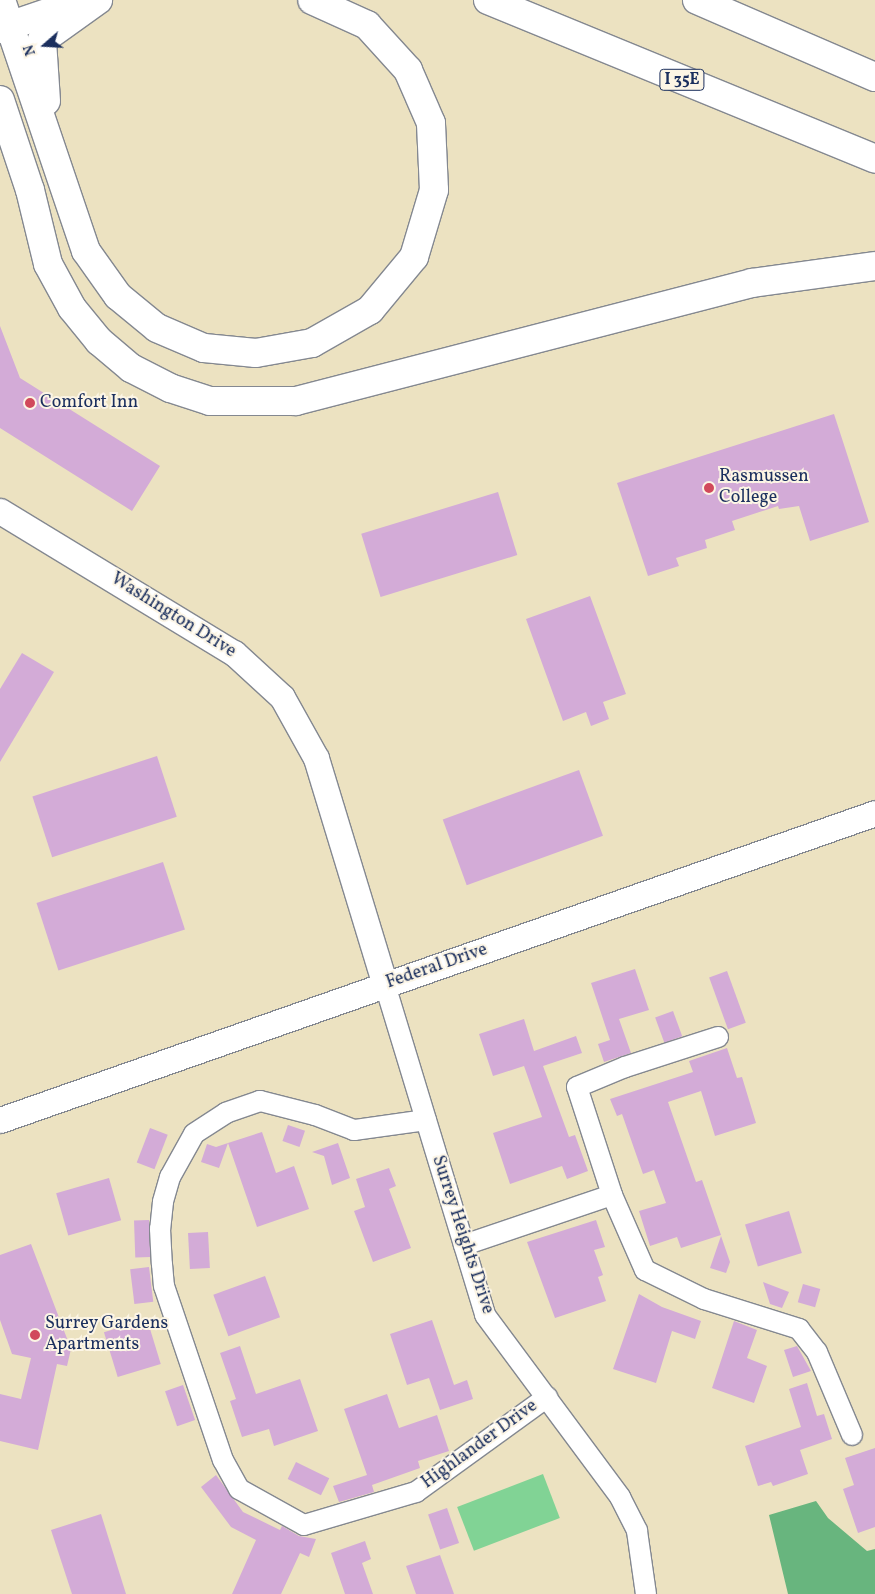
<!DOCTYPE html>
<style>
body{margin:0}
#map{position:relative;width:875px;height:1594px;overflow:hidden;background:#ece2c1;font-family:Vollkorn,serif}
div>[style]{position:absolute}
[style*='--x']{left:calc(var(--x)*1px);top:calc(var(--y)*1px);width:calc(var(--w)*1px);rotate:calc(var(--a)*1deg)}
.green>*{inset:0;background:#81d395;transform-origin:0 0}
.forest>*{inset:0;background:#68b57e}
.building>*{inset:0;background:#d3abd7;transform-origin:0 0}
.roads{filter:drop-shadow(1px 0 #848890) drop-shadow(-1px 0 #848890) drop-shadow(0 1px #848890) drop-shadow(0 -1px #848890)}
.minor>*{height:20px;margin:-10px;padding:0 10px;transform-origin:10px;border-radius:10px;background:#fff}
.tertiary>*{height:25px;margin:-12.5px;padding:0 12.5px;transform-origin:12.5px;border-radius:12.5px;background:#fff}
.secondary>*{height:28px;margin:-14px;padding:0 14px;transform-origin:14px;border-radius:14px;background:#fff}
.motorway>*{height:28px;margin:-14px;padding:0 14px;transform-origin:14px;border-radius:14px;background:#fff}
.dots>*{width:14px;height:14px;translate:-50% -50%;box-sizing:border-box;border:2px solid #fcf5e5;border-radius:50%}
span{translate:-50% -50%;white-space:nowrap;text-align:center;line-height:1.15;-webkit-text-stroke:4px #fcf5e5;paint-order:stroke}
.shield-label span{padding:1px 4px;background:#fcf5e5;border:1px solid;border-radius:4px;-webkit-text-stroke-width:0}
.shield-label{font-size:16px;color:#1b2f5e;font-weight:700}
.poi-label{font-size:18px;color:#1b2f5e}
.left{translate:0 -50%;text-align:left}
.street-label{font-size:18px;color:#1b2f5e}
.north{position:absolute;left:20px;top:20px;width:50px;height:50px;-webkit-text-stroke:4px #fcf5e5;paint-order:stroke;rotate:251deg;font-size:14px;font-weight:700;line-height:20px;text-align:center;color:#1b2f5e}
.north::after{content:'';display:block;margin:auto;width:18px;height:22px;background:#1b2f5e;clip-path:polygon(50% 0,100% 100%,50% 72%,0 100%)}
</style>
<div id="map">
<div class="green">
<i style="left:543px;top:1474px;width:47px;height:92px;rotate:69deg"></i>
</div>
<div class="forest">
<i style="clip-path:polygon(816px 1501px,828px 1518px,867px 1551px,875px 1549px,875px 1594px,788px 1594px,769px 1515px)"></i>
</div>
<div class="building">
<i style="clip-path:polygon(0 326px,20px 378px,160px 466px,132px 511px,0 428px)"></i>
<i style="clip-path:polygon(834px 414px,869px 522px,810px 541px,799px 506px,779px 509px,778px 506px,732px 521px,735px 530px,705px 540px,707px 548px,676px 558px,679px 566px,648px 576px,617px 483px)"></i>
<i style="left:498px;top:492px;width:66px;height:143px;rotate:73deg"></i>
<i style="clip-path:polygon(590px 596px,626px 694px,603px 702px,609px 719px,591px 726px,586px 712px,563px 721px,526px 619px)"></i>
<i style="clip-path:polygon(22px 653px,54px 672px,0 762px,0 689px)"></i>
<i style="left:157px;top:756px;width:64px;height:131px;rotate:72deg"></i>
<i style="left:579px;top:770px;width:70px;height:145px;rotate:70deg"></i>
<i style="left:163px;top:862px;width:71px;height:133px;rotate:72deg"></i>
<i style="clip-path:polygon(635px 969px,649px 1010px,619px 1019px,631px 1053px,604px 1062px,598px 1044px,610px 1040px,591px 983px)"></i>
<i style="left:727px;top:971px;width:55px;height:19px;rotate:70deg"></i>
<i style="left:673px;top:1011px;width:27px;height:19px;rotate:70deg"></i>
<i style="clip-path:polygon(524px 1019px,534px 1051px,576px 1036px,582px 1053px,543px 1066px,569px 1137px,575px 1135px,588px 1171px,567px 1179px,562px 1166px,510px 1184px,493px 1133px,542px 1117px,524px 1066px,493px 1076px,479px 1034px)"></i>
<i style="clip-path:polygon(727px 1048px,737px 1078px,742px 1077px,756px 1123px,715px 1136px,701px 1091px,668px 1102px,696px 1182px,702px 1180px,721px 1235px,681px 1248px,677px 1237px,650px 1246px,639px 1211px,666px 1203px,654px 1170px,643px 1174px,622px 1114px,617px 1116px,610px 1099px,693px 1072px,689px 1061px)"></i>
<i style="left:288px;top:1125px;width:18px;height:17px;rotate:19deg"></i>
<i style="left:150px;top:1128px;width:19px;height:37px;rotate:21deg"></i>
<i style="clip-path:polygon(262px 1132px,276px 1173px,294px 1166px,309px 1209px,257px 1227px,228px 1143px)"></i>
<i style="clip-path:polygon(228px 1143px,219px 1168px,201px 1162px,207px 1144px,216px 1147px)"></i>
<i style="clip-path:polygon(338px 1143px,350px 1178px,332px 1185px,324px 1156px,312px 1152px)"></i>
<i style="clip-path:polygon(389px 1168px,396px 1186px,389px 1189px,411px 1248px,373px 1262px,354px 1211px,365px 1207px,356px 1179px)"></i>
<i style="left:109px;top:1178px;width:44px;height:55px;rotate:74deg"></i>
<i style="left:789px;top:1211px;width:44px;height:46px;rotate:73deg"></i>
<i style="left:149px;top:1220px;width:37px;height:15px;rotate:88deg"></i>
<i style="clip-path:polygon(596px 1220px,605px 1247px,594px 1250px,603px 1275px,598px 1277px,606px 1301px,555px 1318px,527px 1242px)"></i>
<i style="left:208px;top:1232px;width:36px;height:20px;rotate:87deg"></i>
<i style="clip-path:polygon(721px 1236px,730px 1262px,726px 1273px,710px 1268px)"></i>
<i style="clip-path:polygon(31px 1244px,71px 1349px,67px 1366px,57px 1364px,38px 1450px,0 1441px,0 1394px,21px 1399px,31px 1358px,12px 1354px,0 1320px,0 1255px)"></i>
<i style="left:149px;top:1267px;width:35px;height:19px;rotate:83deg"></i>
<i style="left:265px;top:1276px;width:44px;height:55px;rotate:70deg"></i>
<i style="clip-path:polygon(763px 1282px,789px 1292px,782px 1308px,770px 1304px)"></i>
<i style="left:803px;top:1284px;width:18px;height:19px;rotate:16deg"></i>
<i style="clip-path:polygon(639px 1294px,662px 1307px,701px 1321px,695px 1339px,672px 1331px,656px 1383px,613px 1369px)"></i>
<i style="left:147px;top:1319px;width:47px;height:45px;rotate:73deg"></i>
<i style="clip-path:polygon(432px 1320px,454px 1385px,467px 1380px,473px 1399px,440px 1410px,429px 1378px,407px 1385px,390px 1334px)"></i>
<i style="clip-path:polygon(734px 1321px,757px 1330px,747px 1358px,767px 1366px,754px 1403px,712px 1388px)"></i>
<i style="clip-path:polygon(240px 1346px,256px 1394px,300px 1379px,318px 1431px,274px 1446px,269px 1429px,242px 1437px,230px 1401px,236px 1399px,220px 1353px)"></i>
<i style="clip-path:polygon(797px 1346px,811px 1371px,793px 1377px,784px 1350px)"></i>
<i style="clip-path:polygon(807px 1383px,817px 1416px,824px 1414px,832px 1439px,800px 1450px,808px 1474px,773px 1486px,771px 1482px,758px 1486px,745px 1446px,801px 1427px,789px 1389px)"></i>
<i style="left:183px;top:1385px;width:37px;height:19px;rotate:71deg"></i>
<i style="clip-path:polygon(387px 1394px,399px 1428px,437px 1415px,449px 1451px,418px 1461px,420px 1468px,372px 1485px,374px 1492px,339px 1502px,333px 1486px,367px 1475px,344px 1409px)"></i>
<i style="clip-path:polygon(875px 1448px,875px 1527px,858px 1533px,843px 1489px,854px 1485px,845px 1458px)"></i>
<i style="left:296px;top:1462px;width:37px;height:19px;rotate:26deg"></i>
<i style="clip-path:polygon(216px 1475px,243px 1512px,280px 1530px,282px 1526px,299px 1536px,316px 1539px,309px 1557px,300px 1553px,281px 1594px,232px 1594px,256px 1540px,231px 1527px,201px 1487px)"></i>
<i style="left:447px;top:1508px;width:37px;height:20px;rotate:71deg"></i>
<i style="clip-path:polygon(101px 1514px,126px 1594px,72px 1594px,51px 1530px)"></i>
<i style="clip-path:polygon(365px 1541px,371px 1559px,362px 1563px,373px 1594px,345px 1594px,331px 1553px)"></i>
<i style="clip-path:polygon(440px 1555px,454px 1594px,416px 1594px,406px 1566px)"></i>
</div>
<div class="roads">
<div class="minor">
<i style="--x:385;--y:985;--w:345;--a:73.1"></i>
<i style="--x:485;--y:1315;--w:227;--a:53.4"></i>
<i style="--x:620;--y:1497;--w:38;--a:63"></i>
<i style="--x:637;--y:1531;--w:64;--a:81.9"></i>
<i style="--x:718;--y:1037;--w:98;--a:162.1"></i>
<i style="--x:625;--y:1067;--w:52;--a:157.4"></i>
<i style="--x:577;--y:1087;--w:114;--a:72"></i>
<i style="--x:612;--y:1195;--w:82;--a:66.3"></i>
<i style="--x:645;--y:1270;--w:66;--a:26.2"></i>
<i style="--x:704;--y:1299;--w:100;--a:17.5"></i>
<i style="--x:799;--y:1329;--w:29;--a:52"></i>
<i style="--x:817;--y:1352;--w:90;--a:67.1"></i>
<i style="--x:426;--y:1120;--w:73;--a:172.1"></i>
<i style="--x:354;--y:1130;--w:42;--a:-159"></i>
<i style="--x:315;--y:1115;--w:57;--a:-165.7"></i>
<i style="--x:260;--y:1101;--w:36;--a:161"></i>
<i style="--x:226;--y:1113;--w:38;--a:147"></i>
<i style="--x:194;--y:1134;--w:49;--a:119.2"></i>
<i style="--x:170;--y:1177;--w:26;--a:106"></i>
<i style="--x:163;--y:1202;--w:27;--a:96"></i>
<i style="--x:160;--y:1229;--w:35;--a:87"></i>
<i style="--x:162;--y:1264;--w:22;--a:85"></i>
<i style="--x:164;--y:1286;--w:184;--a:71.3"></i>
<i style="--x:223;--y:1460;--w:33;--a:61"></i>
<i style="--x:239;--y:1489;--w:74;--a:29"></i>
<i style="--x:304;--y:1525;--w:117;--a:-16.4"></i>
<i style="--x:416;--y:1492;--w:162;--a:-35.9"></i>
<i style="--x:464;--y:1245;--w:156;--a:-18.7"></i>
</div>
<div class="tertiary">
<i style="--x:0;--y:511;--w:274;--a:31.3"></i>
<i style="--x:234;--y:653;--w:65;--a:42.5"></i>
<i style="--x:282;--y:697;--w:70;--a:60.9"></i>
<i style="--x:316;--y:758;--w:237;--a:73.1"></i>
<i style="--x:0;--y:1120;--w:927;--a:-19.33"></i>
</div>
<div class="secondary">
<i style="--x:0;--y:29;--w:90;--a:-18.8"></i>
</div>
<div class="motorway">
<i style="--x:1;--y:0;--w:265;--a:71.3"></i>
<i style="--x:86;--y:251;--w:55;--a:54.6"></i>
<i style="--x:118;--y:296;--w:50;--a:39.4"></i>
<i style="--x:157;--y:328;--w:51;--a:23.1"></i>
<i style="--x:204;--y:348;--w:52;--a:5.5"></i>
<i style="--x:256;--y:353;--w:57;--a:-10.1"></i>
<i style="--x:312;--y:343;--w:67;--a:-29.6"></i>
<i style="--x:370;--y:310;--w:69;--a:-50.3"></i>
<i style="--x:414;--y:257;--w:70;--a:-73.4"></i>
<i style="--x:434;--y:190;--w:67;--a:-92.6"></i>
<i style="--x:431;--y:123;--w:58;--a:-113.5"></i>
<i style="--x:408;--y:70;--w:61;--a:-132.3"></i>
<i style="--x:367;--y:25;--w:60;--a:-155.6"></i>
<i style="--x:488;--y:0;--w:418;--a:22.3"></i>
<i style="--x:697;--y:0;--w:194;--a:23.4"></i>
<i style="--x:0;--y:100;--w:95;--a:71.6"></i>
<i style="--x:30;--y:190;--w:76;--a:76.3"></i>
<i style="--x:48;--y:264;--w:50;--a:61.4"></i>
<i style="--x:72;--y:308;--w:43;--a:50.7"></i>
<i style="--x:99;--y:341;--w:42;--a:40.2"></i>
<i style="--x:131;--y:368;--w:44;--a:27.1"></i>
<i style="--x:170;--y:388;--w:42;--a:18"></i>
<i style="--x:210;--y:401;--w:86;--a:0"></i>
<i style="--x:296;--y:401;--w:471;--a:-14.5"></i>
<i style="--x:752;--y:283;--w:124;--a:-7.9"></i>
<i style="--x:46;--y:101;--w:61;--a:-93.8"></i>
<i style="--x:42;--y:40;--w:69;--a:-35.5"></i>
</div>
</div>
<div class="dots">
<i style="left:30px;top:403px;background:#d1495b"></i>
<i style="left:709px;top:488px;background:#d1495b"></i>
<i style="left:35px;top:1335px;background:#d1495b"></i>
</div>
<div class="shield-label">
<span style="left:682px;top:80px">I 35E</span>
</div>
<div class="poi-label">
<span class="left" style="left:40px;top:403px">Comfort Inn</span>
<span class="left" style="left:719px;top:488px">Rasmussen<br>College</span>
<span class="left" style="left:45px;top:1335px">Surrey Gardens<br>Apartments</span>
</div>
<div class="street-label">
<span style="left:173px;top:616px;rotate:32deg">Washington Drive</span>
<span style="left:437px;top:967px;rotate:-19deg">Federal Drive</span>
<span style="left:462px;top:1235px;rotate:72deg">Surrey Heights Drive</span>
<span style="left:480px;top:1445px;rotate:-36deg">Highlander Drive</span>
</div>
<div class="north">N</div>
</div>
